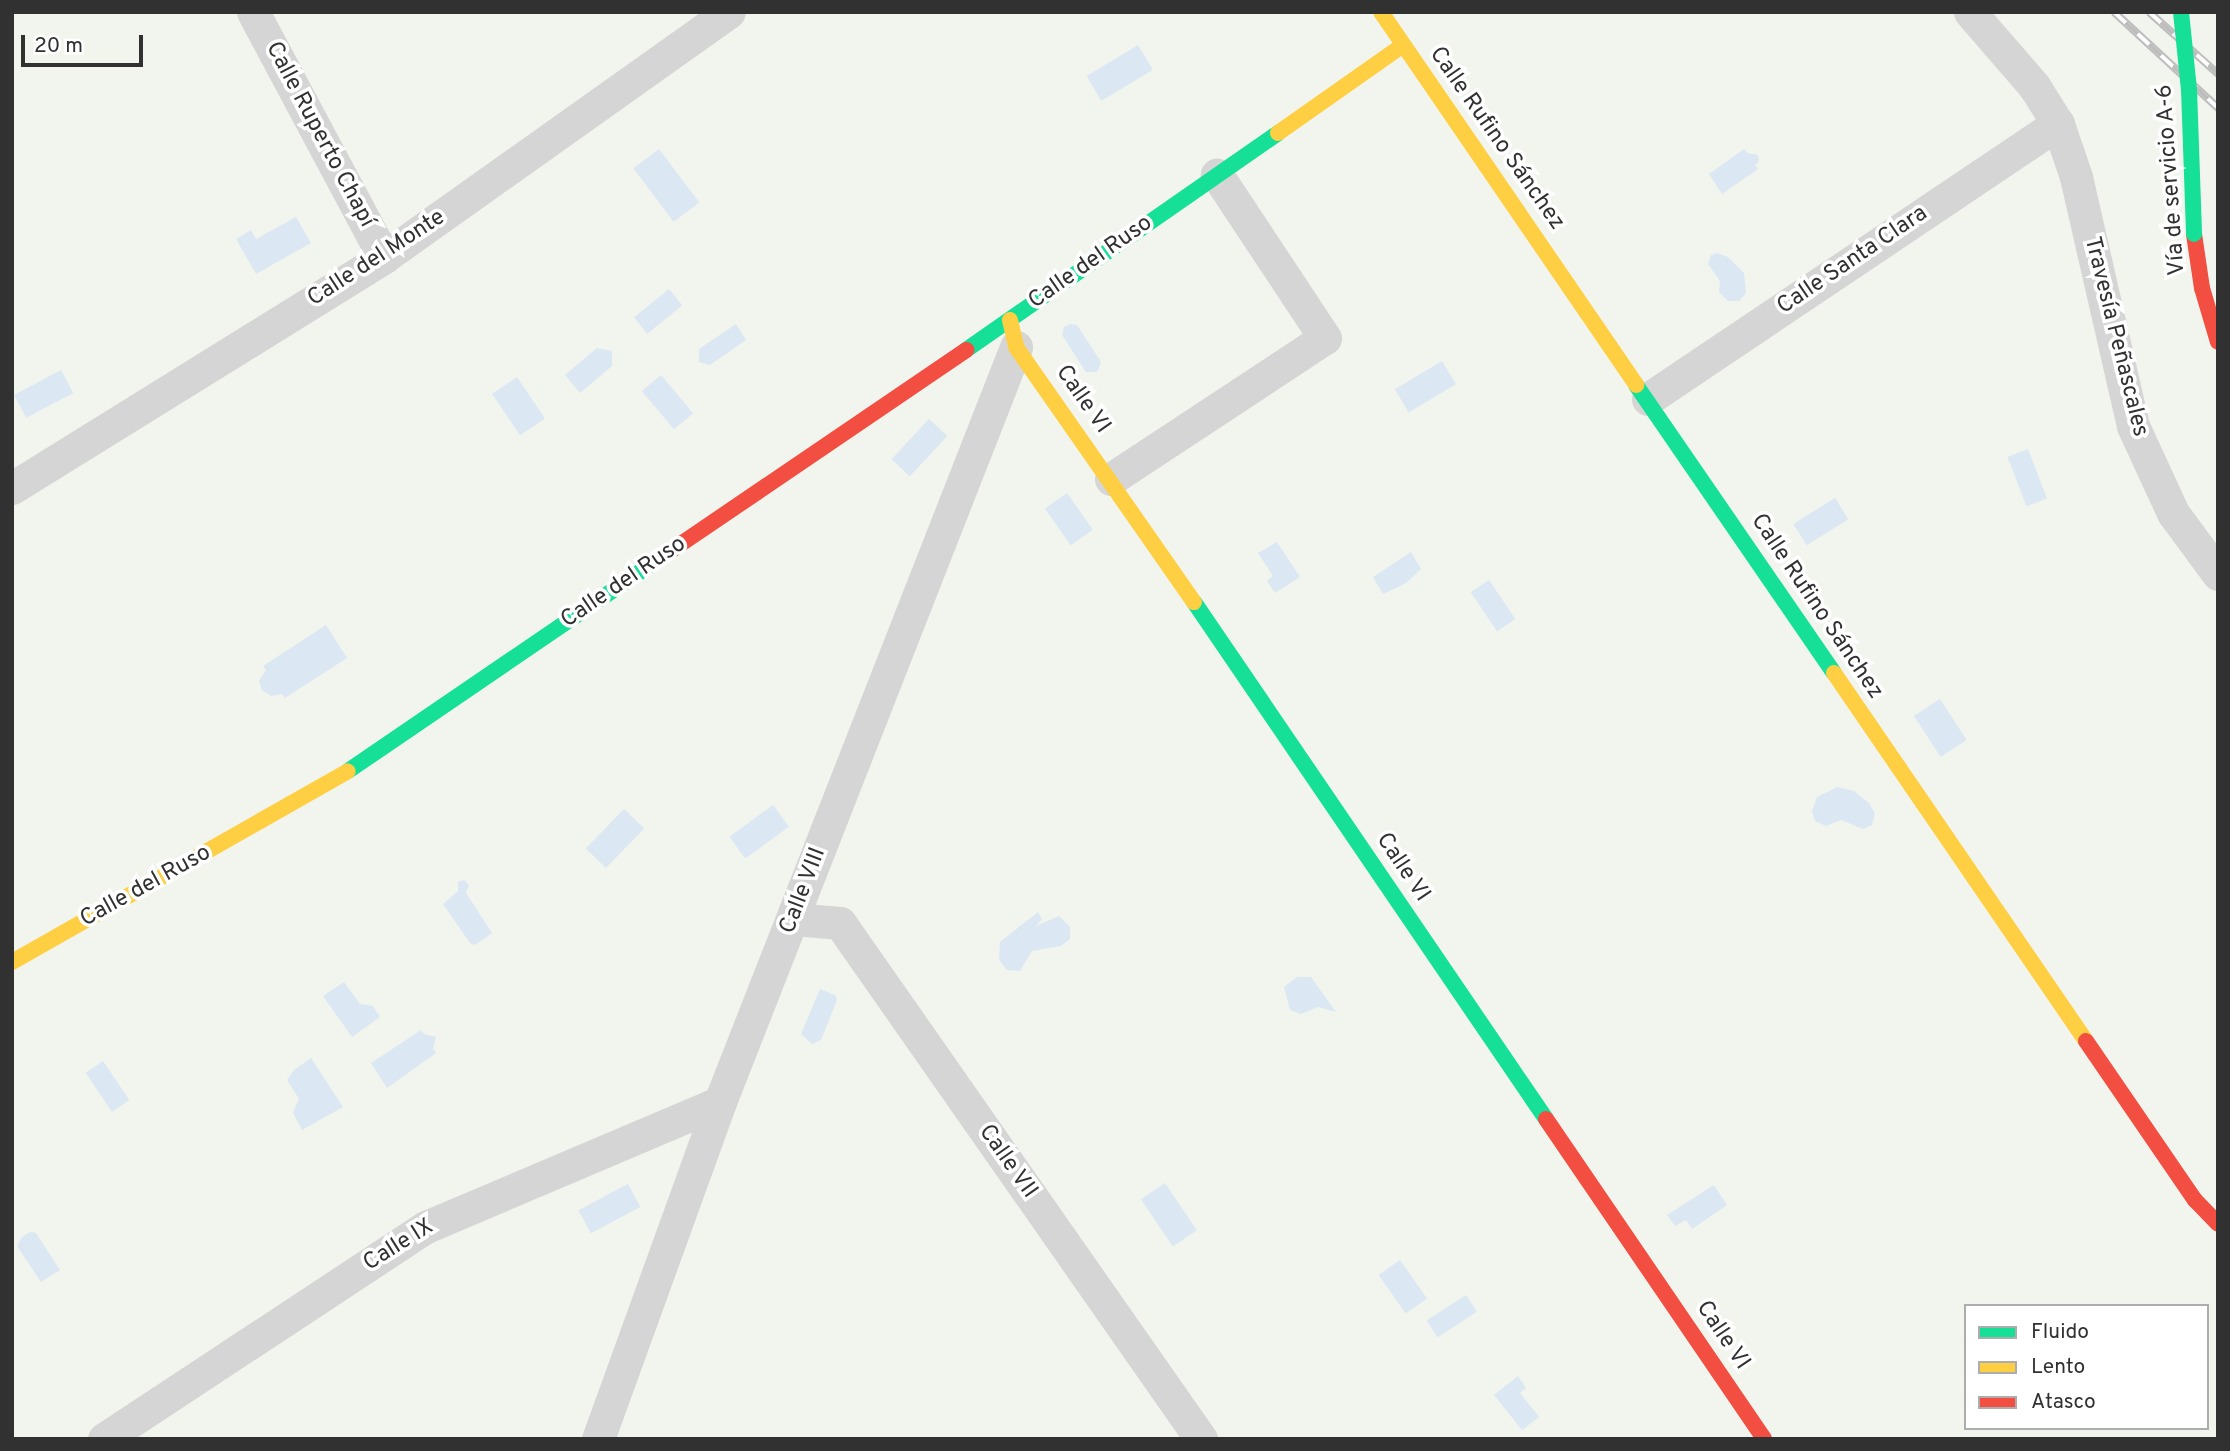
<!DOCTYPE html>
<meta charset="utf-8">
<style>
body{margin:0}
#map{position:relative;width:2230px;height:1451px;overflow:hidden;background:#fff;font-family:Overpass,sans-serif}
div>[style]{position:absolute}
[style*='--x']{left:calc(var(--x)*1px);top:calc(var(--y)*1px);width:calc(var(--w)*1px);rotate:calc(var(--a)*1deg)}
.green>*{inset:0;background:#f1f5ed}
.water>*{inset:0;background:#dbe7f2;transform-origin:0 0}
.street>*{height:33px;margin:-16.5px;padding:0 16.5px;transform-origin:16.5px;border-radius:16.5px;background:#d5d5d5}
.fast>*{height:16px;margin:-8px;padding:0 8px;transform-origin:8px;border-radius:8px;background:#16e098}
.slow>*{height:16px;margin:-8px;padding:0 8px;transform-origin:8px;border-radius:8px;background:#ffcf43}
.jam>*{height:16px;margin:-8px;padding:0 8px;transform-origin:8px;border-radius:8px;background:#f24e42}
.rail>*{height:8px;margin-top:-4px;transform-origin:0;background:repeating-linear-gradient(90deg,#fff 0 16px,#bdbdbd 0 32px);box-sizing:border-box;border-block:2px solid #bdbdbd}
.fast-bridge>*{height:16px;margin:-8px;padding:0 8px;transform-origin:8px;border-radius:8px;background:#16e098}
span{translate:-50% -50%;white-space:nowrap;text-align:center;line-height:1.15;-webkit-text-stroke:7px #fff;paint-order:stroke}
.street-label{font-size:23px;color:#313131}
.frame{position:absolute;inset:0;border:14px solid #313131;pointer-events:none}
.legend{position:absolute;left:1964px;top:1304px;width:245px;height:126px;box-sizing:border-box;background:#fff;border:2px solid #adadad;margin:0;padding:9px 12px;list-style:none;font-size:21px;color:#313131}
.legend li{display:flex;align-items:center;gap:14px;height:35px}
.legend b{width:35px;border:2px solid #adadad}
.scale{position:absolute;left:21px;top:35px;width:122px;height:32px;box-sizing:border-box;border:4px solid #313131;border-top:0;padding-left:9px;font-size:21px;line-height:24px;white-space:nowrap;color:#313131;-webkit-text-stroke:5px #fff;paint-order:stroke}
</style>
<div id="map">
<div class="green">
<i style="clip-path:polygon(evenodd,12px 12px,2218px 12px,2218px 1439px,12px 1439px,12px 12px,1966px 1306px,2207px 1306px,2207px 1428px,1966px 1428px,1966px 1306px)"></i>
</div>
<div class="water">
<i style="left:1138px;top:45px;width:29px;height:60px;rotate:59deg"></i>
<i style="left:659px;top:149px;width:67px;height:32px;rotate:53deg"></i>
<i style="clip-path:polygon(1744px 149px,1747px 153px,1758px 155px,1759px 161px,1755px 165px,1758px 169px,1722px 194px,1709px 174px)"></i>
<i style="clip-path:polygon(296px 217px,311px 243px,256px 274px,236px 239px,251px 230px,256px 239px)"></i>
<i style="clip-path:polygon(1717px 253px,1728px 257px,1744px 273px,1746px 293px,1739px 301px,1728px 301px,1719px 292px,1720px 281px,1708px 264px,1711px 255px)"></i>
<i style="left:669px;top:289px;width:21px;height:45px;rotate:51deg"></i>
<i style="clip-path:polygon(736px 324px,746px 340px,710px 365px,699px 362px,699px 349px)"></i>
<i style="clip-path:polygon(1071px 324px,1077px 325px,1101px 362px,1097px 372px,1086px 372px,1062px 335px,1064px 327px)"></i>
<i style="clip-path:polygon(597px 348px,612px 351px,612px 366px,580px 393px,565px 375px)"></i>
<i style="left:1442px;top:361px;width:27px;height:55px;rotate:59deg"></i>
<i style="left:61px;top:370px;width:26px;height:53px;rotate:62deg"></i>
<i style="left:661px;top:375px;width:50px;height:25px;rotate:50deg"></i>
<i style="left:517px;top:377px;width:50px;height:30px;rotate:56deg"></i>
<i style="left:929px;top:419px;width:25px;height:55px;rotate:43deg"></i>
<i style="left:2028px;top:449px;width:53px;height:22px;rotate:69deg"></i>
<i style="left:1067px;top:493px;width:45px;height:27px;rotate:55deg"></i>
<i style="left:1835px;top:498px;width:25px;height:49px;rotate:58deg"></i>
<i style="clip-path:polygon(1277px 542px,1300px 577px,1275px 593px,1267px 581px,1273px 576px,1258px 553px)"></i>
<i style="clip-path:polygon(1411px 552px,1421px 569px,1406px 583px,1383px 594px,1373px 577px)"></i>
<i style="left:1489px;top:580px;width:47px;height:22px;rotate:56deg"></i>
<i style="clip-path:polygon(326px 625px,347px 658px,285px 698px,282px 694px,271px 696px,262px 690px,259px 681px,266px 670px,263px 666px)"></i>
<i style="left:1940px;top:699px;width:49px;height:31px;rotate:57deg"></i>
<i style="clip-path:polygon(1837px 787px,1854px 791px,1869px 803px,1875px 814px,1872px 825px,1863px 829px,1841px 820px,1826px 826px,1815px 821px,1812px 811px,1817px 797px)"></i>
<i style="left:773px;top:805px;width:27px;height:54px;rotate:54deg"></i>
<i style="left:624px;top:809px;width:28px;height:55px;rotate:44deg"></i>
<i style="clip-path:polygon(464px 880px,469px 885px,466px 893px,492px 933px,475px 945px,470px 943px,443px 904px,458px 891px,458px 882px)"></i>
<i style="clip-path:polygon(1038px 912px,1042px 919px,1036px 926px,1059px 916px,1070px 927px,1070px 939px,1061px 946px,1032px 951px,1020px 971px,1007px 970px,999px 960px,1000px 942px)"></i>
<i style="clip-path:polygon(1297px 977px,1311px 977px,1336px 1012px,1318px 1007px,1301px 1014px,1290px 1010px,1284px 987px)"></i>
<i style="clip-path:polygon(344px 982px,360px 1004px,373px 1006px,380px 1017px,352px 1037px,323px 996px)"></i>
<i style="clip-path:polygon(820px 989px,835px 995px,837px 1000px,821px 1040px,812px 1044px,801px 1034px)"></i>
<i style="clip-path:polygon(421px 1030px,424px 1034px,436px 1037px,433px 1049px,436px 1053px,387px 1088px,371px 1063px)"></i>
<i style="clip-path:polygon(311px 1058px,343px 1107px,302px 1130px,293px 1113px,299px 1099px,287px 1080px,294px 1070px)"></i>
<i style="left:103px;top:1061px;width:47px;height:21px;rotate:56deg"></i>
<i style="left:1165px;top:1183px;width:57px;height:29px;rotate:56deg"></i>
<i style="left:628px;top:1184px;width:26px;height:56px;rotate:62deg"></i>
<i style="clip-path:polygon(1714px 1185px,1727px 1205px,1692px 1229px,1686px 1220px,1675px 1226px,1667px 1215px)"></i>
<i style="clip-path:polygon(30px 1232px,36px 1233px,60px 1270px,41px 1282px,17px 1246px,22px 1237px)"></i>
<i style="left:1400px;top:1260px;width:47px;height:26px;rotate:55deg"></i>
<i style="left:1466px;top:1295px;width:20px;height:47px;rotate:57deg"></i>
<i style="clip-path:polygon(1518px 1376px,1526px 1388px,1520px 1393px,1539px 1417px,1522px 1430px,1494px 1395px)"></i>
</div>
<div class="street">
<i style="--x:253;--y:12;--w:278;--a:61.9"></i>
<i style="--x:1970;--y:12;--w:98;--a:49.1"></i>
<i style="--x:2034;--y:86;--w:45;--a:57.7"></i>
<i style="--x:2058;--y:124;--w:56;--a:71.2"></i>
<i style="--x:2076;--y:177;--w:255;--a:77.1"></i>
<i style="--x:2133;--y:426;--w:96;--a:65.3"></i>
<i style="--x:2173;--y:513;--w:76;--a:53.6"></i>
<i style="--x:1648;--y:399;--w:494;--a:-33.9"></i>
<i style="--x:1111;--y:479;--w:256;--a:-33.4"></i>
<i style="--x:1325;--y:338;--w:196;--a:-123.5"></i>
<i style="--x:12;--y:488;--w:438;--a:-31.8"></i>
<i style="--x:384;--y:257;--w:423;--a:-35.4"></i>
<i style="--x:793;--y:919;--w:47;--a:4.9"></i>
<i style="--x:840;--y:923;--w:630;--a:55.02"></i>
<i style="--x:104;--y:1439;--w:386;--a:-33.4"></i>
<i style="--x:426;--y:1227;--w:319;--a:-23"></i>
<i style="--x:598;--y:1439;--w:358;--a:-70.1"></i>
<i style="--x:720;--y:1102;--w:811;--a:-68.59"></i>
</div>
<div class="fast">
<i style="--x:966;--y:350;--w:380;--a:-34.8"></i>
<i style="--x:1636;--y:385;--w:349;--a:55.5"></i>
<i style="--x:1194;--y:602;--w:625;--a:55.75"></i>
<i style="--x:348;--y:771;--w:392;--a:-34.3"></i>
</div>
<div class="slow">
<i style="--x:1381;--y:12;--w:452;--a:55.6"></i>
<i style="--x:1278;--y:133;--w:153;--a:-35.1"></i>
<i style="--x:1010;--y:320;--w:28;--a:77"></i>
<i style="--x:1016;--y:347;--w:311;--a:55.1"></i>
<i style="--x:1834;--y:673;--w:446;--a:55.6"></i>
<i style="--x:12;--y:962;--w:386;--a:-29.6"></i>
</div>
<div class="jam">
<i style="--x:2194;--y:234;--w:55;--a:81.6"></i>
<i style="--x:2202;--y:288;--w:56;--a:73.5"></i>
<i style="--x:672;--y:550;--w:356;--a:-34.2"></i>
<i style="--x:2086;--y:1041;--w:193;--a:55.6"></i>
<i style="--x:2195;--y:1200;--w:33;--a:46"></i>
<i style="--x:1546;--y:1119;--w:387;--a:55.7"></i>
</div>
<div class="rail">
<i style="--x:2114;--y:12;--w:142;--a:42.7"></i>
<i style="--x:2149;--y:12;--w:93;--a:41.9"></i>
</div>
<div class="fast-bridge">
<i style="--x:2181;--y:12;--w:77;--a:84.1"></i>
<i style="--x:2189;--y:89;--w:145;--a:88"></i>
</div>
<div class="street-label">
<span style="left:319px;top:135px;rotate:62deg">Calle Ruperto Chapí</span>
<span style="left:1496px;top:139px;rotate:55deg">Calle Rufino Sánchez</span>
<span style="left:2172px;top:180px;rotate:-94deg">Vía de servicio A-6</span>
<span style="left:377px;top:259px;rotate:-33deg">Calle del Monte</span>
<span style="left:1853px;top:261px;rotate:-34deg">Calle Santa Clara</span>
<span style="left:1091px;top:263px;rotate:-35deg">Calle del Ruso</span>
<span style="left:2115px;top:337px;rotate:76deg">Travesía Peñascales</span>
<span style="left:1082px;top:400px;rotate:55deg">Calle VI</span>
<span style="left:624px;top:583px;rotate:-34deg">Calle del Ruso</span>
<span style="left:1816px;top:607px;rotate:56deg">Calle Rufino Sánchez</span>
<span style="left:1402px;top:868px;rotate:56deg">Calle VI</span>
<span style="left:146px;top:887px;rotate:-29deg">Calle del Ruso</span>
<span style="left:804px;top:891px;rotate:-69deg">Calle VIII</span>
<span style="left:1007px;top:1162px;rotate:55deg">Calle VII</span>
<span style="left:399px;top:1246px;rotate:-32deg">Calle IX</span>
<span style="left:1722px;top:1336px;rotate:56deg">Calle VI</span>
</div>
<div class="frame"></div>
<ul class="legend">
<li><b style="height:9px;background:#16e098"></b>Fluido</li>
<li><b style="height:9px;background:#ffcf43"></b>Lento</li>
<li><b style="height:9px;background:#f24e42"></b>Atasco</li>
</ul>
<div class="scale">20 m</div>
</div>
